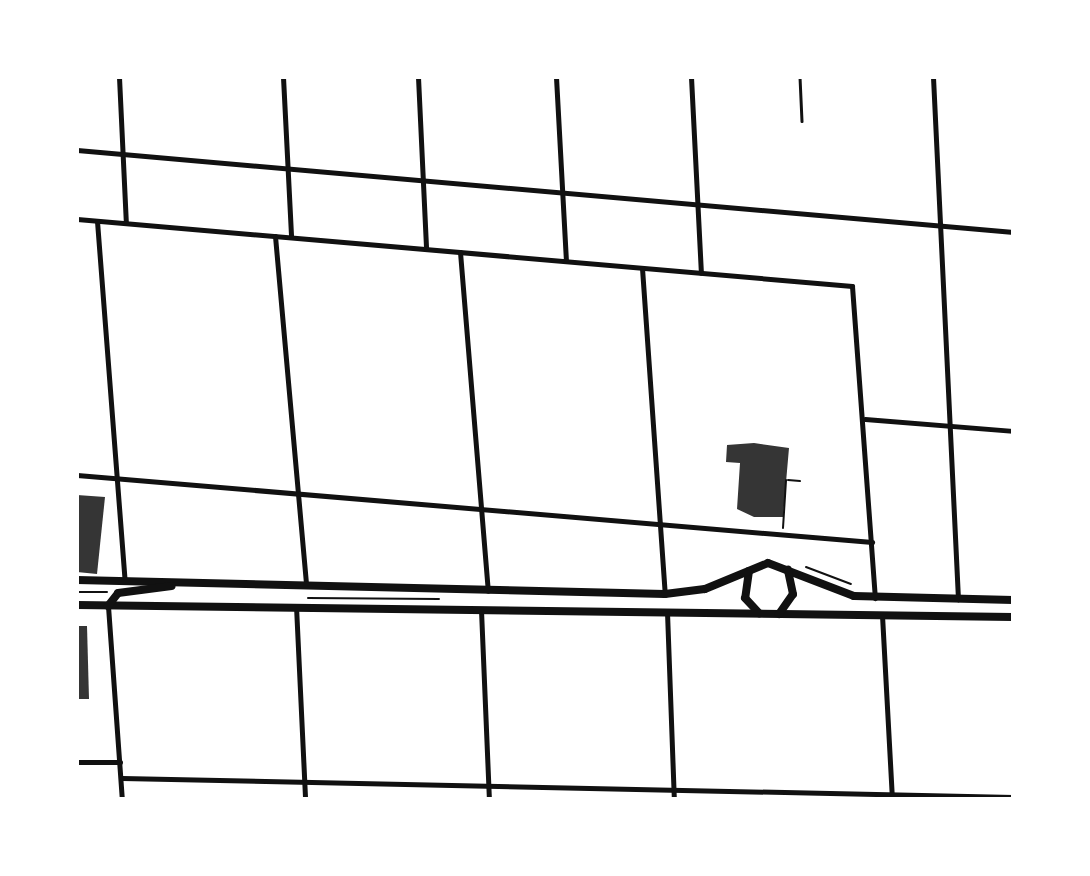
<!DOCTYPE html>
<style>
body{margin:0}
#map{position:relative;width:1090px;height:876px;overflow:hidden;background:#fff;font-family:"Fira Sans Condensed",sans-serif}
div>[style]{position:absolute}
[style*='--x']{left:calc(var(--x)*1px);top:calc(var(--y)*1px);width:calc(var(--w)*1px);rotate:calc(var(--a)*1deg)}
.building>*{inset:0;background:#353535}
.path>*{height:2px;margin:-1px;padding:0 1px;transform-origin:1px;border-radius:1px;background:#111}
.service>*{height:2.5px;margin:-1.25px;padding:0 1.25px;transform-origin:1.25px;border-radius:1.25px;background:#111}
.minor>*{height:5px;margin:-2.5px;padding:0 2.5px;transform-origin:2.5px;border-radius:2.5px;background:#111}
.secondary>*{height:8px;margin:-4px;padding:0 4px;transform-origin:4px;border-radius:4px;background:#111}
span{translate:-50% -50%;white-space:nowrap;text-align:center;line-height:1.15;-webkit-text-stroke:6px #fff;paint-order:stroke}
.frame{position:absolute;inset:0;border:79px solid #fff;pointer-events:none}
</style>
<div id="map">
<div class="building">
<i style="clip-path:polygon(754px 443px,789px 448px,783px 517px,754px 517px,737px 509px,740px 463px,726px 462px,727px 445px)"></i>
<i style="clip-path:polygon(77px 495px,105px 497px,97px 574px,77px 572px)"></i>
<i style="clip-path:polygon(77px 626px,87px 626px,89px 699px,77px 699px)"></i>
</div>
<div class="path">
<i style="--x:788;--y:480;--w:12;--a:5"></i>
<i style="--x:783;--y:528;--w:48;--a:-86.4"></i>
<i style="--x:806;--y:567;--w:48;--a:20.7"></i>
<i style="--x:77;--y:592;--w:30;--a:0"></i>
<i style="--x:308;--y:598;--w:131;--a:0.4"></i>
</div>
<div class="service">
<i style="--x:800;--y:77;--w:44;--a:87.4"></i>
</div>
<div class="minor">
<i style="--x:119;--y:77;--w:146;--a:87.3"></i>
<i style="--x:283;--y:77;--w:160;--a:87.1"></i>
<i style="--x:418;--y:77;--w:172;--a:87.3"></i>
<i style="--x:556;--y:77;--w:184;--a:86.9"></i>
<i style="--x:691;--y:77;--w:196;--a:87.1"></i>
<i style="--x:933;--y:77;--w:523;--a:87.26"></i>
<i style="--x:77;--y:150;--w:940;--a:5.01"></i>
<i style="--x:77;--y:219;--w:778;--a:4.94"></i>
<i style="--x:852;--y:286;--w:313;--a:85.8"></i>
<i style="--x:97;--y:221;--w:361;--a:85.6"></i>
<i style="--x:275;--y:236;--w:351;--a:84.9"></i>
<i style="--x:460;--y:252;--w:340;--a:85.3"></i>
<i style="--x:642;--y:268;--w:327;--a:86"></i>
<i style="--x:865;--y:419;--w:148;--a:4.6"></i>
<i style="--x:77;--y:475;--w:798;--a:4.82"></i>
<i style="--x:108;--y:606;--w:194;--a:85.9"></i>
<i style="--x:296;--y:606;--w:193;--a:87.3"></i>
<i style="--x:481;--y:610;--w:189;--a:87.6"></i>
<i style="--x:667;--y:612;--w:187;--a:87.9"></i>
<i style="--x:882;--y:615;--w:182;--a:86.9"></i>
<i style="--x:77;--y:762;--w:43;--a:0"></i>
<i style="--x:122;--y:778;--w:891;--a:1.22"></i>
</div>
<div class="secondary">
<i style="--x:749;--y:571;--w:27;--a:98"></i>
<i style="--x:745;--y:598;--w:21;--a:47"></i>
<i style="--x:77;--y:580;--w:588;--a:1.36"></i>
<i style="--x:665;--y:594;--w:40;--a:-7.1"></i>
<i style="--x:705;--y:589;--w:68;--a:-22.4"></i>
<i style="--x:768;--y:563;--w:92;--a:21"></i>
<i style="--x:854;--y:596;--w:159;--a:1.4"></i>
<i style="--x:77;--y:605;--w:936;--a:0.73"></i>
<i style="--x:108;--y:606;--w:16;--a:-52"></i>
<i style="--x:118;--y:593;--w:54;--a:-7.4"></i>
<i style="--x:779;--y:614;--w:24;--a:-55"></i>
<i style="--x:793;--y:594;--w:25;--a:-102"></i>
</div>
<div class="frame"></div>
</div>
